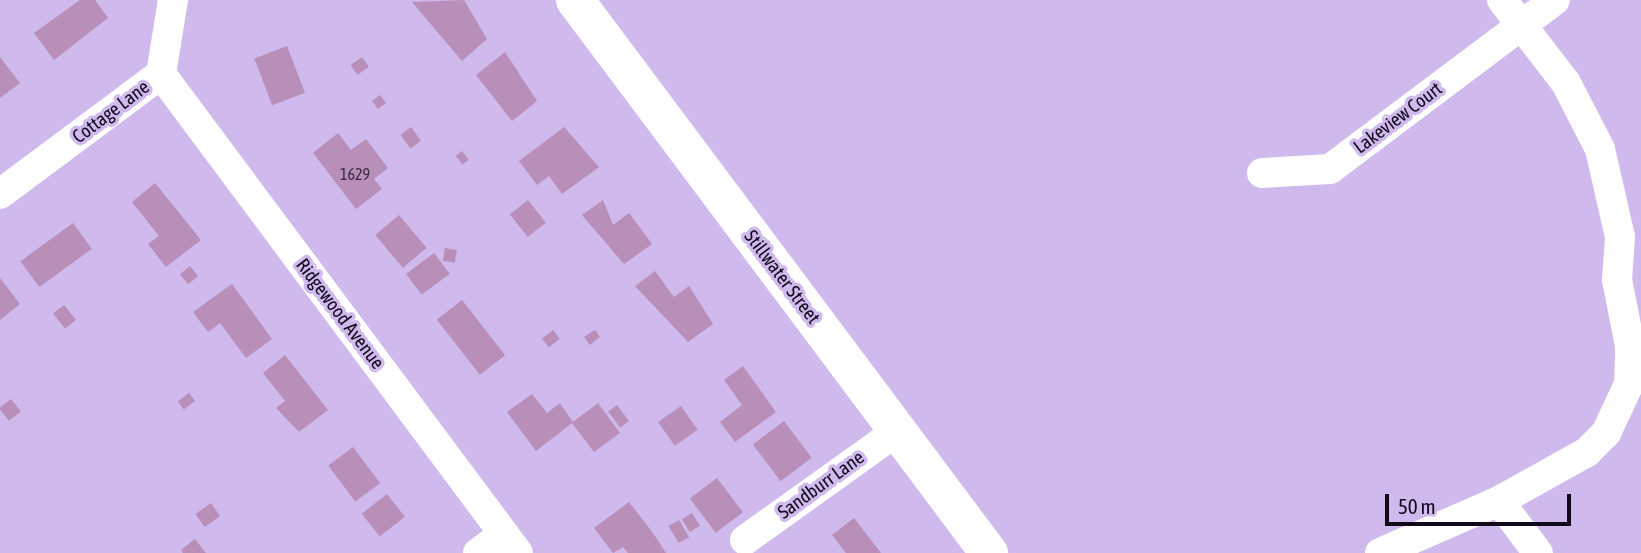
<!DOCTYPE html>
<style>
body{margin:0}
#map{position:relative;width:1641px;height:553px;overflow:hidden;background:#cfb9ed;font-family:"Asap Condensed",sans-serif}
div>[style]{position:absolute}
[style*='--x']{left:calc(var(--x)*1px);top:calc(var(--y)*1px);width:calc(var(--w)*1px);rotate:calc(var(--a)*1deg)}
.building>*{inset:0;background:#b78fb9;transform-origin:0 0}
.street>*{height:30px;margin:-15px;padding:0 15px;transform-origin:15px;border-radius:15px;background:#fff}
.secondary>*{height:38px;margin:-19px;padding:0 19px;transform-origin:19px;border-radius:19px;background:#fff}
span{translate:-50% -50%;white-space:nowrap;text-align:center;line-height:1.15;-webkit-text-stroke:7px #cfb9ed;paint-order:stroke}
.number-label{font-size:16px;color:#3b2a42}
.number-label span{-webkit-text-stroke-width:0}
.street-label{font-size:19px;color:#12091b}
.scale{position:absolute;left:1385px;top:494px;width:186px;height:32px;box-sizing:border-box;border:4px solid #12091b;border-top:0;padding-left:9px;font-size:21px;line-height:24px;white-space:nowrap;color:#12091b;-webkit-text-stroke:5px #cfb9ed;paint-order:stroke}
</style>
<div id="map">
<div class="building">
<i style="clip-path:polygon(80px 0,95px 0,108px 18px,54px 60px,34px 33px)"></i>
<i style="clip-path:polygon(464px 0,487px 39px,462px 61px,412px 2px)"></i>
<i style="left:287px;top:46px;width:50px;height:35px;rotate:69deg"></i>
<i style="clip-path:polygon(505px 52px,537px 101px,512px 121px,476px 75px)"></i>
<i style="clip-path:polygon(0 57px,20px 83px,0 98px)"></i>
<i style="left:362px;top:57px;width:12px;height:14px;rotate:55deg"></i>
<i style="left:380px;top:95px;width:10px;height:10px;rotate:53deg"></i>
<i style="left:411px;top:127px;width:17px;height:13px;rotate:54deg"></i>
<i style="clip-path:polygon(564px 127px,599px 167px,562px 194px,549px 176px,537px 185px,519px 161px)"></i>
<i style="clip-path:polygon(338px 133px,351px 150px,366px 139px,388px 168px,374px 179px,382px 189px,356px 209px,313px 153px)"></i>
<i style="left:462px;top:151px;width:11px;height:8px;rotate:52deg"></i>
<i style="clip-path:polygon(155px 183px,201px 240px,166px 267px,148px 244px,159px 236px,132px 202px)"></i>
<i style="left:528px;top:200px;width:29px;height:23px;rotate:52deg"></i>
<i style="clip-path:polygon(603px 200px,613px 225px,629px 213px,652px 244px,624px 264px,582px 215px)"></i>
<i style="left:399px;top:215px;width:43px;height:31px;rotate:50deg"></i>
<i style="left:73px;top:223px;width:32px;height:65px;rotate:54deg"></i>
<i style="left:445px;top:248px;width:12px;height:13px;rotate:9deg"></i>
<i style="left:434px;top:253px;width:26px;height:35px;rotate:53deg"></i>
<i style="left:190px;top:266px;width:13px;height:13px;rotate:51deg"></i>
<i style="clip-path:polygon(655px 271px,674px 297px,689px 286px,713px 324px,688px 342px,635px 286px)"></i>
<i style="clip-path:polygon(0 278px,20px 304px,0 320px)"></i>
<i style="clip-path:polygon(232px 284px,272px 339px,246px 358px,220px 323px,208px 332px,193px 312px)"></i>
<i style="left:462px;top:300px;width:70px;height:32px;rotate:52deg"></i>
<i style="left:64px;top:305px;width:19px;height:14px;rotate:51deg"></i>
<i style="left:553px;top:330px;width:11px;height:14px;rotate:52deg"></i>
<i style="clip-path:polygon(595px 330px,600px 337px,590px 345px,584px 337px)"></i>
<i style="clip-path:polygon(285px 355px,328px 410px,299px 432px,276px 408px,285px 401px,263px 373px)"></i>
<i style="clip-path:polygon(743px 366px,776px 412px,735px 442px,720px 422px,742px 405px,724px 380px)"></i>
<i style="left:189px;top:393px;width:10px;height:14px;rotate:53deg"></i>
<i style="clip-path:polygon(532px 394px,547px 413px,560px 403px,573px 422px,598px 403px,620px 433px,594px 452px,572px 423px,536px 451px,507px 412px)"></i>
<i style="left:11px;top:399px;width:16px;height:15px;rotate:52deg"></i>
<i style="left:617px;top:405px;width:20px;height:11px;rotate:53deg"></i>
<i style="left:681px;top:406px;width:29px;height:28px;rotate:55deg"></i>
<i style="left:784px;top:421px;width:46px;height:39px;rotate:53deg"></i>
<i style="left:353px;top:447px;width:45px;height:31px;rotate:53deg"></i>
<i style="left:717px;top:478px;width:43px;height:34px;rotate:53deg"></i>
<i style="left:387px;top:494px;width:29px;height:32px;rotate:52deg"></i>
<i style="clip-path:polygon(629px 502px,653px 533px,666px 553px,628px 553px,623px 547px,613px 553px,594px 528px)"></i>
<i style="left:211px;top:503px;width:16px;height:19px;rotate:55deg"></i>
<i style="left:692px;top:513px;width:15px;height:12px;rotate:58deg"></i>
<i style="clip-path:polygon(854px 518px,881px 553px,846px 553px,832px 535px)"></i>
<i style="left:679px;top:520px;width:20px;height:12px;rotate:60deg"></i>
<i style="clip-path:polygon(195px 539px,206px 553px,183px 553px,181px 550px)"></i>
</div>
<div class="street">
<i style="--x:161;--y:74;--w:597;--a:53.3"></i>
<i style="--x:1262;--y:173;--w:68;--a:-3.4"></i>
<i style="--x:1330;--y:169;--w:281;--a:-36.9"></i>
<i style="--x:0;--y:194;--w:201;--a:-36.7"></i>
<i style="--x:161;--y:74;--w:75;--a:-80.8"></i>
<i style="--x:1499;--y:501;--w:65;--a:53.1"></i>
<i style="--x:745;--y:540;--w:187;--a:-35.6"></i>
<i style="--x:478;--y:553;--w:32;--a:-36"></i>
<i style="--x:1380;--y:553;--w:130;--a:-23.6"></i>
<i style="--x:1499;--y:501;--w:101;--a:-29.1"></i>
<i style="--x:1587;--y:452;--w:27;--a:-45"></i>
<i style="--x:1606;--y:433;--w:54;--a:-64.9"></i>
<i style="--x:1629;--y:384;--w:38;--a:-88"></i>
<i style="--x:1630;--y:346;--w:67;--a:-101.1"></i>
<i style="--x:1617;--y:280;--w:43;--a:-86"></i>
<i style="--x:1620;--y:237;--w:90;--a:-102.8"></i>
<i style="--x:1600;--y:149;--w:74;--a:-117.3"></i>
<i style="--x:1566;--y:83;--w:105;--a:-127.6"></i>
</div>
<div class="secondary">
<i style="--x:575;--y:0;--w:691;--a:53.18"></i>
</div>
<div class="number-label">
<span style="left:355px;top:174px">1629</span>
</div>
<div class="street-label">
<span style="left:111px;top:112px;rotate:-37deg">Cottage Lane</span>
<span style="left:1398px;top:118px;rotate:-37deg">Lakeview Court</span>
<span style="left:782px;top:277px;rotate:53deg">Stillwater Street</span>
<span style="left:340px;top:314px;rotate:53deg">Ridgewood Avenue</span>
<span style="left:821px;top:485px;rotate:-36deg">Sandburr Lane</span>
</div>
<div class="scale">50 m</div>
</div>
